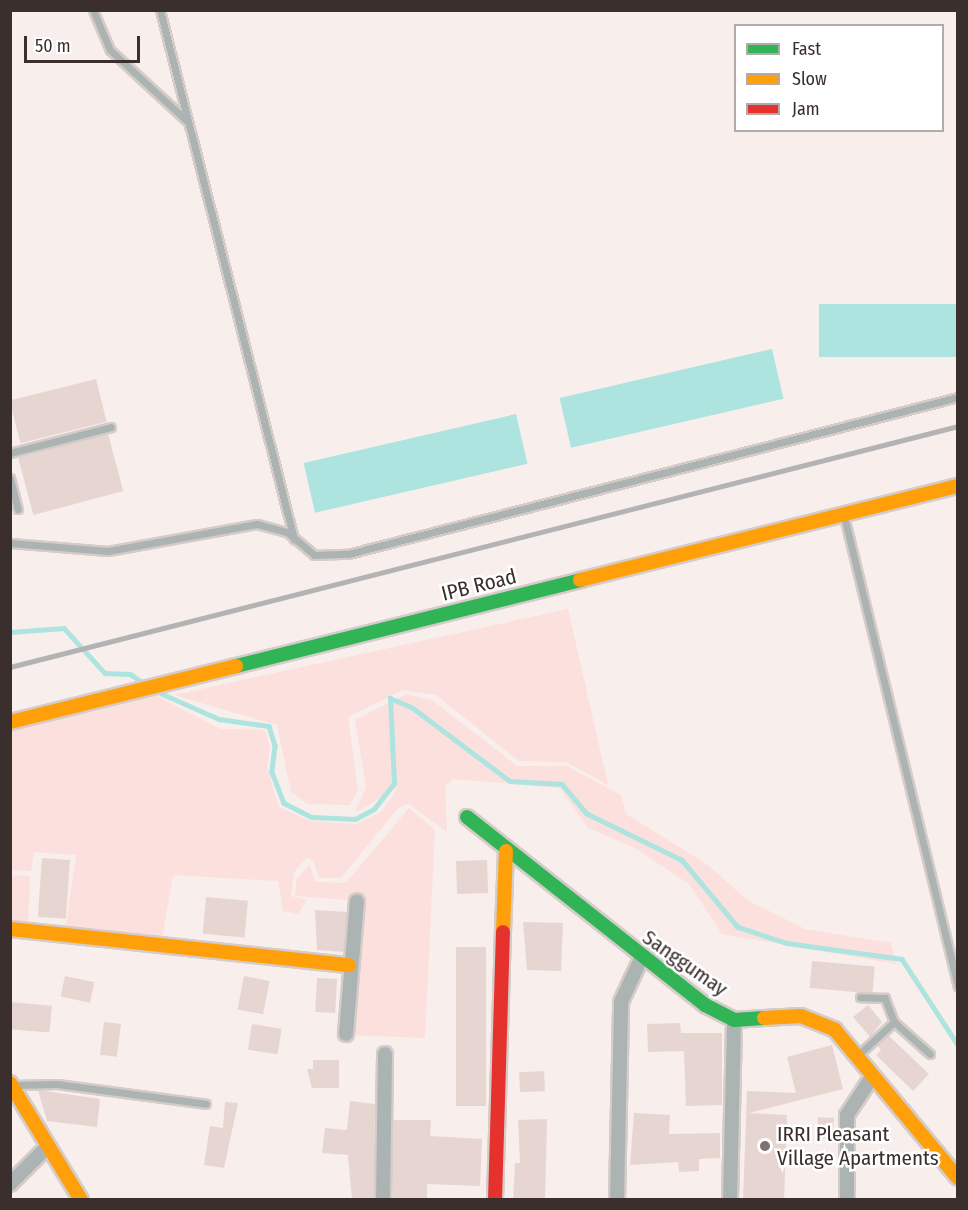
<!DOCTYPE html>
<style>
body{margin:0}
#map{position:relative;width:968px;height:1210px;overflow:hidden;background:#f8eeec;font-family:"Fira Sans Condensed",sans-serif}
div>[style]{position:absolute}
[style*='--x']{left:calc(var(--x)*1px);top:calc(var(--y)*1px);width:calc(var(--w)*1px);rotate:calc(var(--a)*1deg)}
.green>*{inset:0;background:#fbe0dd}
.water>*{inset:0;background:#ade4e0;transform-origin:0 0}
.stream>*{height:4.5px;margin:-2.25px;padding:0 2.25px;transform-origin:2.25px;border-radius:2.25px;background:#ade4e0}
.building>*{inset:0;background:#e7d5d2;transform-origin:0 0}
.roads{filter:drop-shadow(2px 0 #d5ccca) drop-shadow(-2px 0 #d5ccca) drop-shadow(0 2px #d5ccca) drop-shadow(0 -2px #d5ccca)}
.lane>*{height:7px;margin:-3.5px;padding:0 3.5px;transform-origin:3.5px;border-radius:3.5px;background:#acb4b3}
.street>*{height:14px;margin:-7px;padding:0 7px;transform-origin:7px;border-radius:7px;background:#acb4b3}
.fast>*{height:14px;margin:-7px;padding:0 7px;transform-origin:7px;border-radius:7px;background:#30b455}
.slow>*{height:14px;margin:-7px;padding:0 7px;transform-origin:7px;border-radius:7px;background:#ff9f0a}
.jam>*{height:14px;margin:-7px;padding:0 7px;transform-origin:7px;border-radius:7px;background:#e5322d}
.rail>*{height:4.5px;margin:-2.25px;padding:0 2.25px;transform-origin:2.25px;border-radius:2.25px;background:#b2b3b2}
.dots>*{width:16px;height:16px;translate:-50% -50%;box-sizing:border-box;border:3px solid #fff;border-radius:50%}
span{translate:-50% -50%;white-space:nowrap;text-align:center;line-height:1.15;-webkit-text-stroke:5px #fff;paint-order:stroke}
.street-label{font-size:21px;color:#3b2f2d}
.poi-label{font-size:21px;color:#3b2f2d}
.left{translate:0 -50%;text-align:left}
.frame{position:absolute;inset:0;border:12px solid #3b2f2d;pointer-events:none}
.legend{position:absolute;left:734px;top:24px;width:210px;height:108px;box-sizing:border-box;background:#fff;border:2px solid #b1acab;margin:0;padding:8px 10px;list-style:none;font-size:18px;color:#3b2f2d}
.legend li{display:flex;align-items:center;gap:12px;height:30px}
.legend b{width:30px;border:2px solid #b1acab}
.scale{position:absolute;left:24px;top:36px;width:116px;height:27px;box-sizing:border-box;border:3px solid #3b2f2d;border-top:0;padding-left:8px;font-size:18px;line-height:21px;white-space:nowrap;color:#3b2f2d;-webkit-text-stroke:4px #fff;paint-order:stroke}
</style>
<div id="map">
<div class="green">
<i style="clip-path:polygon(568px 609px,608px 785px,566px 762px,519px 761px,436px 695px,403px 690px,348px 717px,358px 790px,350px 805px,307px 804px,291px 792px,277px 725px,174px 695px)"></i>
<i style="clip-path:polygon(153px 694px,220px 729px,265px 730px,270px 747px,267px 767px,279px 807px,310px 821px,357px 824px,382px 811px,399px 786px,355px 813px,366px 787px,355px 720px,406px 694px,432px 700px,517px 766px,567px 766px,621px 795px,626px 814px,708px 865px,747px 900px,805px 929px,891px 943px,896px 964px,722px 934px,689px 884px,633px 847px,588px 828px,560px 788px,453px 779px,445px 786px,447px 832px,409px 804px,399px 807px,341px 878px,319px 878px,313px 860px,307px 858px,294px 872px,291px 896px,307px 900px,298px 914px,283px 911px,278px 881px,173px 875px,162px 939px,65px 932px,76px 855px,34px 852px,31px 871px,11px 870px,10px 728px)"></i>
<i style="clip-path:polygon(409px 808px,435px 830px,425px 1038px,350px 1035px,361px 901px,295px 896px,297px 878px,310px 864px,315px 882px,346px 883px)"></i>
<i style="clip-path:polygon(10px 875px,30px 876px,28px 924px,11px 922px)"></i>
</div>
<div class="water">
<i style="left:957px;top:304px;width:53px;height:138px;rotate:90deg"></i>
<i style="left:772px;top:349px;width:51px;height:218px;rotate:77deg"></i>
<i style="left:516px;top:414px;width:51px;height:218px;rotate:77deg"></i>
</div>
<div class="stream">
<i style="--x:10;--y:632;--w:54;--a:-4.2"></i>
<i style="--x:64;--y:628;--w:61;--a:47.7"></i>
<i style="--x:105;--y:673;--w:25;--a:2"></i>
<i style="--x:130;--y:674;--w:17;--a:33"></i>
<i style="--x:158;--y:692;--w:67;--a:23.9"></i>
<i style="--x:219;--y:719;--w:50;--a:8"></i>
<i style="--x:269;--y:726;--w:21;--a:73"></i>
<i style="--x:275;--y:746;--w:26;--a:97"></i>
<i style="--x:272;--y:772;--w:33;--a:69"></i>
<i style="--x:284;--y:803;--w:31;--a:27"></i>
<i style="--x:312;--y:817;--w:43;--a:2.7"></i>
<i style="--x:355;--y:819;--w:21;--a:-28"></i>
<i style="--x:374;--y:809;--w:33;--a:-52"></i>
<i style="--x:394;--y:783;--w:85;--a:-92.7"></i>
<i style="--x:390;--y:698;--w:25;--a:23"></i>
<i style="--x:413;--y:708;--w:121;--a:37"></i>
<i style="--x:510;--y:781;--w:52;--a:3.3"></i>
<i style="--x:562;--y:784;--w:38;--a:50"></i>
<i style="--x:586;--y:813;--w:107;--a:26.1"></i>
<i style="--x:682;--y:860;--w:87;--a:50.1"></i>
<i style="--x:738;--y:927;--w:52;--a:18.1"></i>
<i style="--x:787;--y:943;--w:116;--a:7.9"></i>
<i style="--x:902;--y:959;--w:103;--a:56.9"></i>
</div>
<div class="building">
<i style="left:96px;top:379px;width:44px;height:89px;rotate:76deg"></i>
<i style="left:108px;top:434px;width:59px;height:93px;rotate:75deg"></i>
<i style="left:42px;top:858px;width:28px;height:59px;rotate:4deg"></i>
<i style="left:487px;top:860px;width:33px;height:31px;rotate:88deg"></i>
<i style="left:206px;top:897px;width:42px;height:37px;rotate:5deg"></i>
<i style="clip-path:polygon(315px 910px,347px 912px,344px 952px,317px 950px)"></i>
<i style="clip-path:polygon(523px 922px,563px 923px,561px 971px,527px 970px)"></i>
<i style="left:486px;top:947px;width:159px;height:30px;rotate:90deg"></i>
<i style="left:812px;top:961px;width:63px;height:27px;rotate:5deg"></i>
<i style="left:65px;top:976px;width:30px;height:21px;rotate:12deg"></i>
<i style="left:244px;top:976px;width:26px;height:34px;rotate:11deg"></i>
<i style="left:317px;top:978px;width:20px;height:34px;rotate:3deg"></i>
<i style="left:10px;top:1002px;width:42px;height:27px;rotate:5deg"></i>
<i style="clip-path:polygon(868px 1005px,882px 1022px,870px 1037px,853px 1017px)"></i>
<i style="left:104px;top:1022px;width:17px;height:33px;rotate:7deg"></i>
<i style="clip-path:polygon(680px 1023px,681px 1033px,722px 1033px,722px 1105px,686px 1106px,684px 1051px,648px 1052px,647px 1024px)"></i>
<i style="left:252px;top:1024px;width:30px;height:26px;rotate:9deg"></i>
<i style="clip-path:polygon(888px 1035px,929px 1074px,913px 1091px,876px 1055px,881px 1050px,877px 1045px)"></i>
<i style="clip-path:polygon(832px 1045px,843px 1089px,749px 1113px,787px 1115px,784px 1200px,743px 1200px,747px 1091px,796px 1093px,787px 1057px)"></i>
<i style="clip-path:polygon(313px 1060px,339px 1060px,339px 1088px,312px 1088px,307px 1069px,313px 1069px)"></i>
<i style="left:544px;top:1071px;width:20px;height:25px;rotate:87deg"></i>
<i style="clip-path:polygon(38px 1090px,100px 1099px,97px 1127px,47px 1121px)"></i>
<i style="clip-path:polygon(350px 1101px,375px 1104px,374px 1200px,352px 1200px,348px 1155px,322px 1153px,325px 1128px,347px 1130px)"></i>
<i style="clip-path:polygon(225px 1102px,238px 1103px,224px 1168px,204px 1165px,210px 1126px,223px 1128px)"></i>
<i style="clip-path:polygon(634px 1113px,670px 1115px,669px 1134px,720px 1133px,720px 1158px,699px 1159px,699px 1171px,679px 1172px,678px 1162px,630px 1165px)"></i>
<i style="left:818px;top:1117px;width:16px;height:21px;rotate:4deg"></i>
<i style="clip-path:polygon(547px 1119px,545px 1200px,513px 1200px,515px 1163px,520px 1163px,518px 1120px)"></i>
<i style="clip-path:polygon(393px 1120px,431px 1120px,430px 1136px,482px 1139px,480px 1186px,427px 1184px,427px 1200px,392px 1200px)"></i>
</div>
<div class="roads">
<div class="lane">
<i style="--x:93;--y:10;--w:43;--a:67"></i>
<i style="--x:110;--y:50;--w:106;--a:42.7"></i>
<i style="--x:160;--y:10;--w:546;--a:75.79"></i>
<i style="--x:10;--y:453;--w:104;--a:-14.4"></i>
<i style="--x:10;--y:478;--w:32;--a:76"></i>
<i style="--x:844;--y:516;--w:484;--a:76.4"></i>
<i style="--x:10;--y:543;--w:98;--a:4.7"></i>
<i style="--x:108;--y:551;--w:151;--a:-10.3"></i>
<i style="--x:257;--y:524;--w:31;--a:15"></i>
<i style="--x:287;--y:532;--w:35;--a:40"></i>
<i style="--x:314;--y:555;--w:34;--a:-2"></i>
<i style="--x:348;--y:554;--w:630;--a:-14.43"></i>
<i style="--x:894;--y:1022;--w:48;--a:41.6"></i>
<i style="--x:858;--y:1055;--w:49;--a:-42.5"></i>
<i style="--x:894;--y:1022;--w:26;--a:-111"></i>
<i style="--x:885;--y:998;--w:25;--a:-178"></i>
<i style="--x:14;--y:1085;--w:43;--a:-1.3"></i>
<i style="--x:57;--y:1084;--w:150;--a:7.6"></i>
</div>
<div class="street">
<i style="--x:346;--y:1034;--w:133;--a:-85.3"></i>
<i style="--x:10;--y:1184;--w:49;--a:-45"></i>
<i style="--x:383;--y:1200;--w:146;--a:-89.2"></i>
<i style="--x:617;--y:1200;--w:198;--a:-88.8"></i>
<i style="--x:621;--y:1002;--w:47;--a:-65.1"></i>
<i style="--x:730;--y:1200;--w:180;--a:-88.7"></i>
<i style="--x:847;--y:1200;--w:85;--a:-90"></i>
<i style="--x:847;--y:1115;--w:45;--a:-56.7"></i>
</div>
<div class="fast">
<i style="--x:236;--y:666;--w:355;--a:-14"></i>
<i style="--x:467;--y:817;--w:303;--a:38.3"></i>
<i style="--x:705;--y:1005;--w:33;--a:27"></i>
<i style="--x:734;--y:1020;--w:30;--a:-4"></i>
</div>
<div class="slow">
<i style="--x:580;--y:580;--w:390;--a:-14"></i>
<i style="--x:10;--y:722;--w:233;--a:-13.9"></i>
<i style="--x:10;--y:929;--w:341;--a:6.1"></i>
<i style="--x:503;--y:932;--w:81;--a:-87.9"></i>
<i style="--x:764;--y:1018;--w:37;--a:-3"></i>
<i style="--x:801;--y:1016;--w:37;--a:22"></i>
<i style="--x:835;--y:1030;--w:192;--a:50.3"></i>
<i style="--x:10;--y:1083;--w:137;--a:58.7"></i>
</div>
<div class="jam">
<i style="--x:495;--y:1200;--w:268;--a:-88.3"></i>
</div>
</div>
<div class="rail">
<i style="--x:10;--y:667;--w:978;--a:-14.26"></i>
</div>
<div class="dots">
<i style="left:765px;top:1146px;background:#7d7270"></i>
</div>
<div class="street-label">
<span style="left:479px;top:585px;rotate:-14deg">IPB Road</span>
<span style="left:685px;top:963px;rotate:35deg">Sanggumay</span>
</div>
<div class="poi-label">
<span class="left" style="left:777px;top:1146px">IRRI Pleasant<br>Village Apartments</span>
</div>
<div class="frame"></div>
<ul class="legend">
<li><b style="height:8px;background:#30b455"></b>Fast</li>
<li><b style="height:8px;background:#ff9f0a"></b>Slow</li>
<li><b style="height:8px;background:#e5322d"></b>Jam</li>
</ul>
<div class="scale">50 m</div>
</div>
